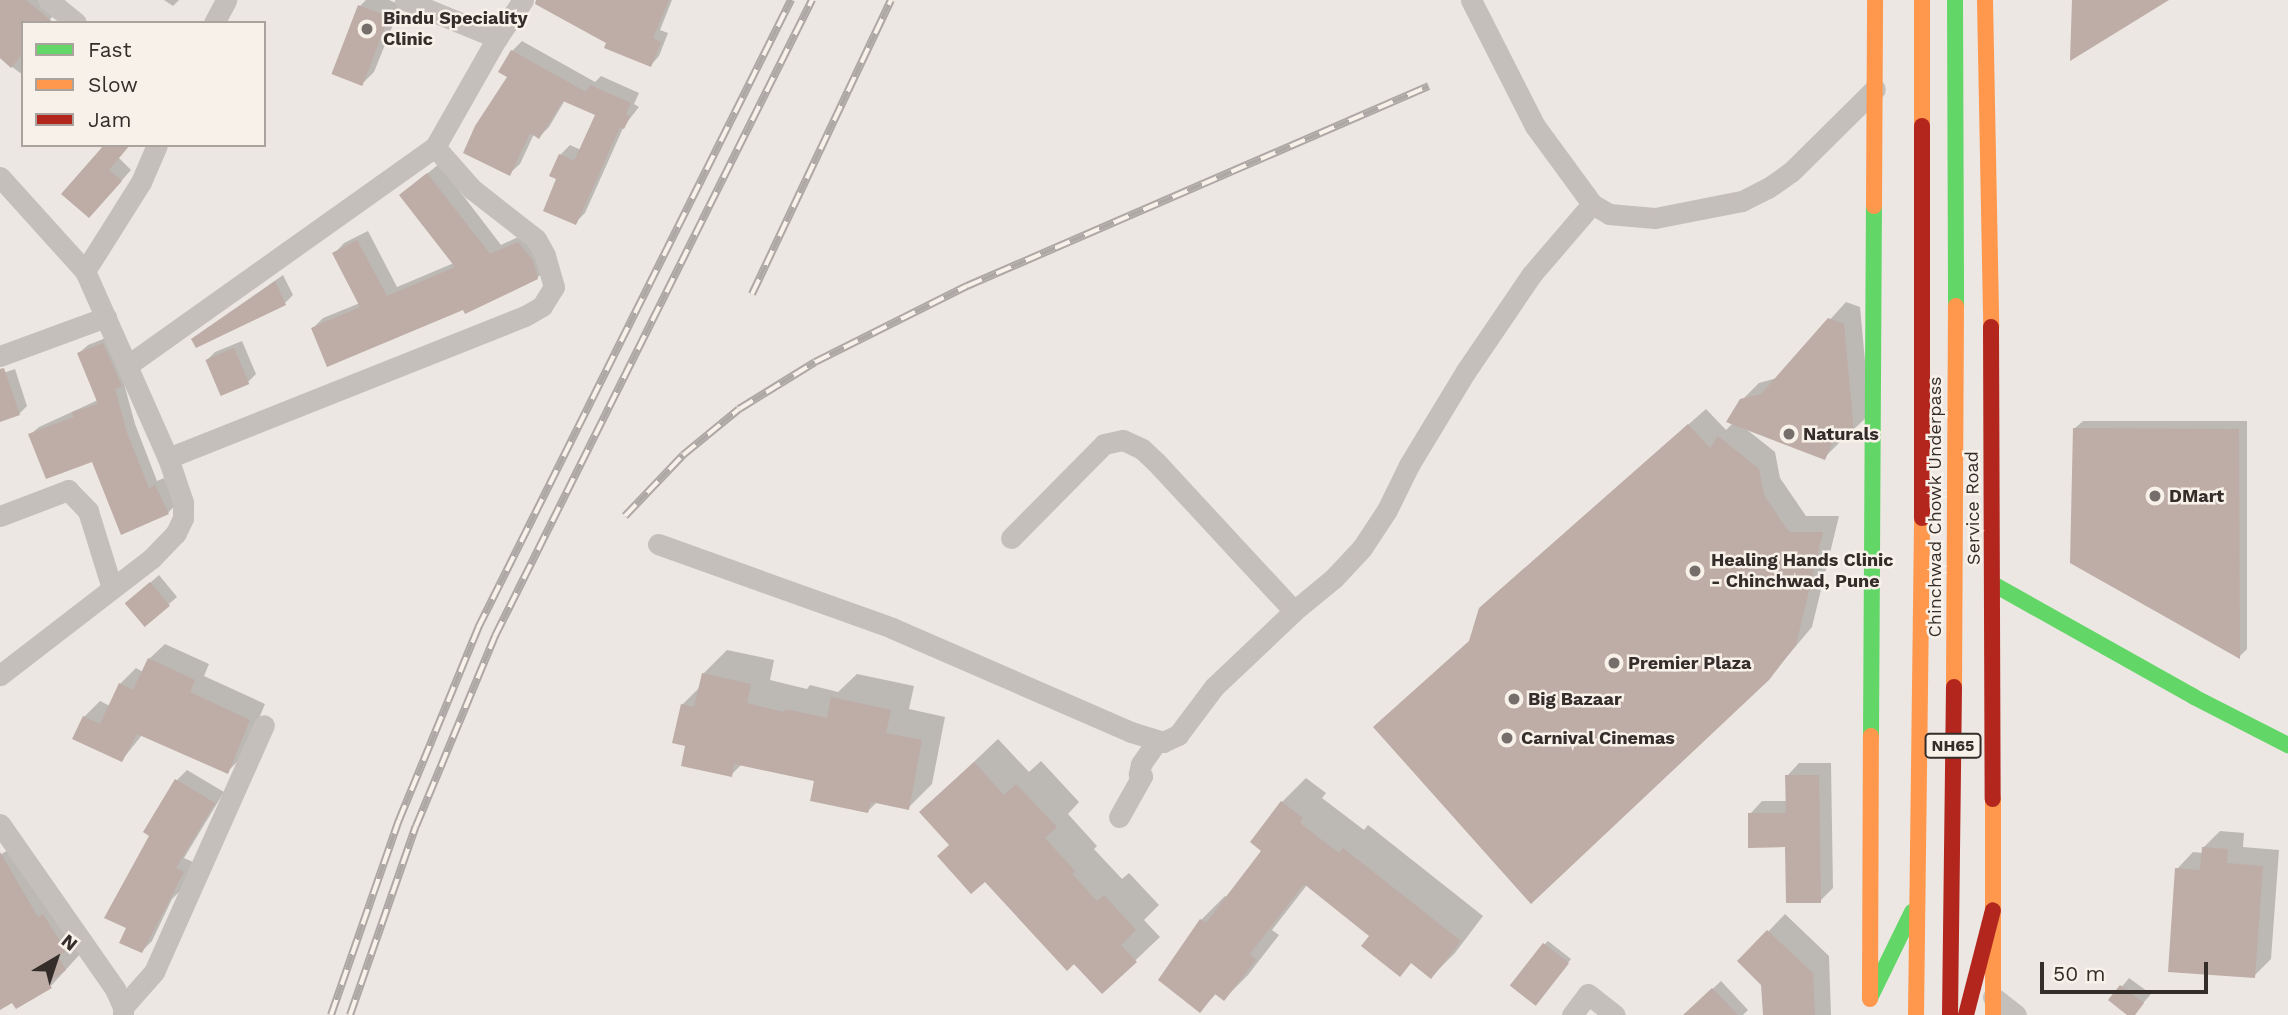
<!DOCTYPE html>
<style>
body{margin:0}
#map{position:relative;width:2288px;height:1015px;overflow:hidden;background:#ece7e2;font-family:"Work Sans",sans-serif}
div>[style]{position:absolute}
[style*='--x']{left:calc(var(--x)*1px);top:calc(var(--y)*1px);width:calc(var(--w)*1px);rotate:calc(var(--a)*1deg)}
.shadow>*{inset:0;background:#0003}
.building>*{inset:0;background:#beaca6;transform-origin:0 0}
.street>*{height:21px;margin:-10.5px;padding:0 10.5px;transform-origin:10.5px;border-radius:10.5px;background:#c5bfbb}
.fast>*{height:16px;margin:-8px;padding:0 8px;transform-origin:8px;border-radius:8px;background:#63d668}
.slow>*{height:16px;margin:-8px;padding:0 8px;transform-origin:8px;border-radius:8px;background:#ff974d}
.jam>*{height:16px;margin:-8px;padding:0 8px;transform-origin:8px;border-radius:8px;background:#b3261e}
.rail>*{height:8px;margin-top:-4px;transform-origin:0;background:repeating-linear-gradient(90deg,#f8f1ea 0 16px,#ada8a5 0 32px);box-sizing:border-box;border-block:2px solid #ada8a5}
.dots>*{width:19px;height:19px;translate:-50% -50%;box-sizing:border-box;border:4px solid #f8f1ea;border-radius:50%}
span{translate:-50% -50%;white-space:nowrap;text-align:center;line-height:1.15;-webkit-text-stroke:5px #f8f1ea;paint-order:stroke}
.shield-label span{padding:2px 5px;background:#f8f1ea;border:2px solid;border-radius:5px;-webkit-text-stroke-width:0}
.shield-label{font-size:16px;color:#352d29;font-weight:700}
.poi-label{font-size:18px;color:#352d29;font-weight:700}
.left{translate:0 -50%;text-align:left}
.street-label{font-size:18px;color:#352d29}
.legend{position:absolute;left:21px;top:21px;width:245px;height:126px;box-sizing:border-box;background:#f8f1ea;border:2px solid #aaa39d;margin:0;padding:9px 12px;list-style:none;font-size:21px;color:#352d29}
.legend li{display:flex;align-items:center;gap:14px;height:35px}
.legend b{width:35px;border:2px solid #aaa39d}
.north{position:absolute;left:21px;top:924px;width:70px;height:70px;-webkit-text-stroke:5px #f8f1ea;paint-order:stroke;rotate:39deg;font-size:19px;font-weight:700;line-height:28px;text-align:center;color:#352d29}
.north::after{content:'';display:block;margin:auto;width:24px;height:32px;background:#352d29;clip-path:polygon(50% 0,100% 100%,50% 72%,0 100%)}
.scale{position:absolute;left:2040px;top:962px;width:168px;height:32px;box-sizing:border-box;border:4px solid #352d29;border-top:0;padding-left:9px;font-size:21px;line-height:24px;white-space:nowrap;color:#352d29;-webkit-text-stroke:5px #f8f1ea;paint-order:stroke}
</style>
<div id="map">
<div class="shadow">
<i style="clip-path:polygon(0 0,49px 0,59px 8px,48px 22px,23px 23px,23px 75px,0 58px)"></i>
<i style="clip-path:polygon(164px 0,179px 0,173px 6px)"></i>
<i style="clip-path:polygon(366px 0,389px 0,401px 5px,374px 72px,361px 85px,360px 6px)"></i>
<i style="clip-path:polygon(546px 0,672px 0,660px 30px,668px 33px,659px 56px,651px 65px,608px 42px)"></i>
<i style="clip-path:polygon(522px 41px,595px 82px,601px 76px,639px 93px,634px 104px,639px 107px,624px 126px,585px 213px,575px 223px,559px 179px,560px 155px,570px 145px,581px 150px,597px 115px,565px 100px,549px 127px,539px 137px,534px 134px,520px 164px,510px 173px,509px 76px,512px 51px)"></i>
<i style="clip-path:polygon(106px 145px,131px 170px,99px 206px)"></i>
<i style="clip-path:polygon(439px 164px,501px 245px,529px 232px,548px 267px,537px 278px,464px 308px,313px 328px,323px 318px,360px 303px,334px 254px,344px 243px,368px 231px,397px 287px,454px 263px,401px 195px)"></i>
<i style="clip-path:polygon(283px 275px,293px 295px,285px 303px,194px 339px)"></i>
<i style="clip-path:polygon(1846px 302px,1860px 307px,1870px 414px,1853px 430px,1846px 430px,1841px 441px,1824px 458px,1746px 429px,1775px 452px,1780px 478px,1806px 516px,1839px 516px,1812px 627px,1768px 679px,1471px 640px,1498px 592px,1706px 409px,1726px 430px,1733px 423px,1742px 400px,1759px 383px,1777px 378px)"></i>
<i style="clip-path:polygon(111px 336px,135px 424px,157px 481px,164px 478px,176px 504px,168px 513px,93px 459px,30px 435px,39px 427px,98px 400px,79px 353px,88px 345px)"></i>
<i style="clip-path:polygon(242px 341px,256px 374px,248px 382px,207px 360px,215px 352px)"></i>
<i style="clip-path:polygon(15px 369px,27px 406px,19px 414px,0 420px,0 374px)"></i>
<i style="clip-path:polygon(2083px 421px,2247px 421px,2247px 649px,2239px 657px,2074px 429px)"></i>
<i style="clip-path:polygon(159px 575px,177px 597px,145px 625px,135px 596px)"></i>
<i style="clip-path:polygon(165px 644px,209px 664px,204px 676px,265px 704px,243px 756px,227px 772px,142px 735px,122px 760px,84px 717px,100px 701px,110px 706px,120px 684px,136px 668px,143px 672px,149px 659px)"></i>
<i style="clip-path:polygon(727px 650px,774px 660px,770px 680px,807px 689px,810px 685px,838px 692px,857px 674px,914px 686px,909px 709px,945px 717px,932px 784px,908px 808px,877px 802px,868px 811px,816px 780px,742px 764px,731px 775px,687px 744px,682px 705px,700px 687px,703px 674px)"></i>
<i style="clip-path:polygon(998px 739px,1029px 772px,1041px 761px,1079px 802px,1068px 814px,1097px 846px,1094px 849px,1122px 879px,1129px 873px,1159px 905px,1144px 920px,1160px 937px,1102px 992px,921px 812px)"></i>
<i style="clip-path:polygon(1799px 763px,1831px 763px,1833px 888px,1820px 901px,1787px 845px,1750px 814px,1762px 801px,1787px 801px,1787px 776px)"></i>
<i style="clip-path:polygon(187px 770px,224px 792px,184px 858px,193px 862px,181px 890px,172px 899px,152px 941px,142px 951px,128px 928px,151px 836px,145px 832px,177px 780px)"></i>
<i style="clip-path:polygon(1306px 778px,1326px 793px,1322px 798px,1364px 830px,1368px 825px,1483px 916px,1455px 953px,1431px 977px,1412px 962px,1400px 974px,1372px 935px,1307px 885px,1272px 930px,1279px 935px,1248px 975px,1224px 999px,1217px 993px,1200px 1010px,1160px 979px,1201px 920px,1225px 896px,1228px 898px,1264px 851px,1282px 802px)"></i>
<i style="clip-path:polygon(2220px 831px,2244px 833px,2243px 847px,2279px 850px,2271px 959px,2254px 976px,2177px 869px,2193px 852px,2203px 853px,2203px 848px)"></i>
<i style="clip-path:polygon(11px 848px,82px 952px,50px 987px,17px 1007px,0 855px)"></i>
<i style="clip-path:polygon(1785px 914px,1829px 956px,1831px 1015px,1765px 1015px,1763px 984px,1740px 961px)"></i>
<i style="clip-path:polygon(1548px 941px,1571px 959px,1539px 1000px,1544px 945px)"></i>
<i style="clip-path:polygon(2129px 978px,2151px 994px,2133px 1015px,2111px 1000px)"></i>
<i style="clip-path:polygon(1721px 981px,1748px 1010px,1743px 1015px,1690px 1015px,1688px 1012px)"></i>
</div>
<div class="building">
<i style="clip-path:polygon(0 0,26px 0,54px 23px,23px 23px,23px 53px,11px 68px,0 58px)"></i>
<i style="clip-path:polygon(536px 0,669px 0,653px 38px,661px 42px,651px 67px,604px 48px,606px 43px,535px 4px)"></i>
<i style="clip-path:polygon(2072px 0,2169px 0,2070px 61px)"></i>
<i style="left:358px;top:5px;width:33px;height:74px;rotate:21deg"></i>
<i style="clip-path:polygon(511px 50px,586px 92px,590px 85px,631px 103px,626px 114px,630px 117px,624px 129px,620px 127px,576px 225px,543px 211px,556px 179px,549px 176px,559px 154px,574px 161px,595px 115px,563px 101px,539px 139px,530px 133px,510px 176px,463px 153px,475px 126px,507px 77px,498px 72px)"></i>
<i style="clip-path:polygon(104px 145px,130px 145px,109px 170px,122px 181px,89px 218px,61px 194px)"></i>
<i style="clip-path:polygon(427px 173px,490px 254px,518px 242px,533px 260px,538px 279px,465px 314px,463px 310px,327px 367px,311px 328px,360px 307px,332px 253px,357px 240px,387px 296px,455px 267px,399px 195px)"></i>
<i style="clip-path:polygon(275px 281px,286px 305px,196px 348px,191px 339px)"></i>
<i style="clip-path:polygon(1828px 318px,1844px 324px,1854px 432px,1837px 432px,1825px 460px,1726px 422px,1740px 399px,1761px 394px)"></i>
<i style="clip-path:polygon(103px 343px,122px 386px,115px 389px,127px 433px,149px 488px,155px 485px,169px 514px,121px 535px,92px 462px,46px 479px,28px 434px,74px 417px,72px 412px,98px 404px,77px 353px)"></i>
<i style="left:234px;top:348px;width:39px;height:31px;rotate:67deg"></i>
<i style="clip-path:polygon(4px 368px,20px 415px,0 422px,0 369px)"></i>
<i style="clip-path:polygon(1688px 424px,1710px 448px,1718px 436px,1759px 469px,1764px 495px,1789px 532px,1823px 532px,1796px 645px,1769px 680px,1531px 904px,1373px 727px,1469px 641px,1479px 608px)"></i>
<i style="clip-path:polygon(2073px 428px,2239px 429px,2240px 659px,2070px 563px)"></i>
<i style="left:150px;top:582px;width:31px;height:33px;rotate:50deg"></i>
<i style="clip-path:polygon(148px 658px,195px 680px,190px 692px,250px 720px,228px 774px,137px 734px,122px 762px,72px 739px,83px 716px,100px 724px,119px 683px,133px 690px)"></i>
<i style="clip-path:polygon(702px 673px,751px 684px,747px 703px,784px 712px,785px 709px,827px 718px,831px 697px,891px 710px,886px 733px,922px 740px,909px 810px,871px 802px,868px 813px,810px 801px,814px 781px,734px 764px,732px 777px,681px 766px,685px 746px,672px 743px,681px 704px,694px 707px)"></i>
<i style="clip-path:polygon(974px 762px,1004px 795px,1016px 784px,1057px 827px,1045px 838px,1075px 871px,1072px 874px,1097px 901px,1104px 895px,1136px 930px,1121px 945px,1137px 962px,1102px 994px,1074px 964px,1067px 971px,985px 882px,971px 894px,937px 856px,949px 845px,919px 812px)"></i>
<i style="clip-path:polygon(1785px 775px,1819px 775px,1821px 903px,1786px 903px,1785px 847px,1748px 848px,1748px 813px,1786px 813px)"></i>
<i style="clip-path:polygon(175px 779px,215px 803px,176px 868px,184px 872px,142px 953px,119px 943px,126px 928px,104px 918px,149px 836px,143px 832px)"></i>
<i style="clip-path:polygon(1281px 801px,1303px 818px,1300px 823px,1339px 853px,1343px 848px,1461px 941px,1431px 979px,1411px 963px,1400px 977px,1361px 946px,1369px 936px,1304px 884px,1250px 954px,1256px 960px,1224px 1001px,1215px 994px,1200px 1013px,1158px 980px,1200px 919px,1206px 923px,1261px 851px,1250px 842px)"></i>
<i style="clip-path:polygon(2202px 847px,2228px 849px,2227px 863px,2263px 866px,2255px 978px,2168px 972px,2175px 868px,2200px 870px)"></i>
<i style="clip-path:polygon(0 852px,38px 917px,43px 914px,66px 951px,58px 956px,66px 970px,48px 982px,52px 988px,16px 1009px,12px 1003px,0 1010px)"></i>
<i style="clip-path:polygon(1767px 930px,1813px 973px,1815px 1015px,1763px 1015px,1761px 985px,1737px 961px)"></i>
<i style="left:1543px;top:943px;width:33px;height:54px;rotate:38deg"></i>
<i style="clip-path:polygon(2120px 985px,2144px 1003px,2135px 1015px,2127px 1015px,2108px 1000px)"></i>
<i style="clip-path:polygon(1712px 988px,1738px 1015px,1683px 1015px)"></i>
</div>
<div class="street">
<i style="--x:48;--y:0;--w:36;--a:39"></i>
<i style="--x:405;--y:0;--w:100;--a:22.4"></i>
<i style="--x:1471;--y:0;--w:141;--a:63.1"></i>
<i style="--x:1535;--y:126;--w:97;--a:53.8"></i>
<i style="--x:1592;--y:204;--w:20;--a:30"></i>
<i style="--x:1609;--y:214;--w:46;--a:5"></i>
<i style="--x:1655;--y:218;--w:89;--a:-11.1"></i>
<i style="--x:1742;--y:201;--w:29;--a:-27"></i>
<i style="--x:1768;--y:188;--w:28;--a:-35"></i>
<i style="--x:1791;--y:172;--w:118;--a:-44.7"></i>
<i style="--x:214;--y:23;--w:26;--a:-62"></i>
<i style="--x:0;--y:177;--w:127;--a:47.9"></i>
<i style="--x:85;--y:271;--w:205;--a:66.1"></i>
<i style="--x:168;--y:458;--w:46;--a:71.2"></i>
<i style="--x:183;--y:502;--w:16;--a:90"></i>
<i style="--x:183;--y:518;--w:17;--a:115"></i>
<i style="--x:176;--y:533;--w:35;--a:134"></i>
<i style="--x:152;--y:558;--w:192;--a:142.4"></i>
<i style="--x:85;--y:271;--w:105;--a:-57.8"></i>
<i style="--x:141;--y:182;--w:40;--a:-66.6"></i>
<i style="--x:0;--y:356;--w:113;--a:-20.2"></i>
<i style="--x:128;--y:365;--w:377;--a:-35.4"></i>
<i style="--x:435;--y:147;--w:125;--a:-60.4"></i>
<i style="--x:497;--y:38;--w:46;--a:-55.6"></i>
<i style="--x:168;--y:458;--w:384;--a:-21.7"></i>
<i style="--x:525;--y:316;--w:20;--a:-30"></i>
<i style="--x:542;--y:306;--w:22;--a:-58"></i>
<i style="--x:554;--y:287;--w:33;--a:-106"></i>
<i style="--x:545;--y:255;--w:18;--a:-119"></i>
<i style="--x:536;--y:239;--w:81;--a:-142"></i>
<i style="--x:472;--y:189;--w:56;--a:-131.4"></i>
<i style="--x:0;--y:516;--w:73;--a:-20.9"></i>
<i style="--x:68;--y:490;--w:29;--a:46"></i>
<i style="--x:88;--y:511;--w:81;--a:72.7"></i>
<i style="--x:1011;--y:538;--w:132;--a:-45.3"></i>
<i style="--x:1104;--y:444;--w:19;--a:-12"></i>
<i style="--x:1123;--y:440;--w:21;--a:25"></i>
<i style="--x:1142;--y:449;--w:19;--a:43"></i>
<i style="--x:1156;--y:462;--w:203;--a:47.2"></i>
<i style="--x:658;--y:544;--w:249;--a:19.7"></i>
<i style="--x:892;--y:628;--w:261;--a:23.5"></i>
<i style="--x:1131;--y:732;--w:34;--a:17"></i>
<i style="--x:1163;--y:742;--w:17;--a:-25"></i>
<i style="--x:1178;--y:735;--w:60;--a:-53.1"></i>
<i style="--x:1214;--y:687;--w:110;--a:-43.5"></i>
<i style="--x:1294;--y:611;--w:52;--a:-39.5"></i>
<i style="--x:1334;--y:578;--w:41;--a:-47"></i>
<i style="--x:1362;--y:548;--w:45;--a:-56.7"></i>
<i style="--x:1387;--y:510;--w:50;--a:-63.9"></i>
<i style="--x:1409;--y:465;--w:110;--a:-58.8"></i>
<i style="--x:1466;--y:371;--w:117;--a:-55.8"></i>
<i style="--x:1532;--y:274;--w:92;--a:-49.4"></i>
<i style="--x:1119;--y:817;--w:47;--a:-60.7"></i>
<i style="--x:1142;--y:776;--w:4;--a:-146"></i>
<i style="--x:1139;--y:774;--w:10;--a:-79"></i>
<i style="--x:1141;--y:764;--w:28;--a:-55"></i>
<i style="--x:0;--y:824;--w:201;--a:55.1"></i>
<i style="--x:115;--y:989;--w:20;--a:66"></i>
<i style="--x:123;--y:1007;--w:8;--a:90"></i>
<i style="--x:1993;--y:997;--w:29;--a:38"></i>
<i style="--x:123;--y:1007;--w:47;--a:-48.5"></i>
<i style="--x:154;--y:972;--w:270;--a:-66"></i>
<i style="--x:1572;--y:1015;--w:26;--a:-53"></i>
<i style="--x:1588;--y:994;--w:34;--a:38"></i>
</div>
<div class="fast">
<i style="--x:1955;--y:0;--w:306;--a:89.8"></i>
<i style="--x:1993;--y:584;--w:231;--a:29.3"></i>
<i style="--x:2194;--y:697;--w:106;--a:27.1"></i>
<i style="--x:1871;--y:736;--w:530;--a:-89.68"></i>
<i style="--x:1870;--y:998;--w:96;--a:-64"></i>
</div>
<div class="slow">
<i style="--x:1922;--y:0;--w:126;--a:90"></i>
<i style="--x:1985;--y:0;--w:327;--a:88.9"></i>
<i style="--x:1874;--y:206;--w:206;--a:-89.7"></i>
<i style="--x:1954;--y:687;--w:381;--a:-89.7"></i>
<i style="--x:1870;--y:999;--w:263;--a:-89.8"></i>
<i style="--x:1916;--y:1015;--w:497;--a:-89.3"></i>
<i style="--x:1993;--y:1015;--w:216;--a:-90"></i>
</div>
<div class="jam">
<i style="--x:1991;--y:327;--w:472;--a:89.8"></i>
<i style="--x:1922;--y:518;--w:392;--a:-90"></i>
<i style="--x:1950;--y:1015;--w:328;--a:-89.3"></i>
<i style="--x:1966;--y:1015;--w:108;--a:-75.6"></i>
</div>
<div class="rail">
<i style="--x:752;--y:294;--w:325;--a:-64.7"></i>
<i style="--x:625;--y:516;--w:84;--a:-46.4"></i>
<i style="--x:683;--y:455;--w:72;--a:-39.4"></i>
<i style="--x:739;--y:409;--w:89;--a:-31.7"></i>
<i style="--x:815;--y:362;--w:170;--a:-26.6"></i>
<i style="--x:967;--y:286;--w:503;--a:-23.41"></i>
<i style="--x:331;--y:1015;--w:207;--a:-70.8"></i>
<i style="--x:399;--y:820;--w:208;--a:-67.6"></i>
<i style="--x:478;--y:628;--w:702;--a:-63.51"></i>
<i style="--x:350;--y:1015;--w:200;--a:-70.8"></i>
<i style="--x:416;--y:826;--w:206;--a:-67.4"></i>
<i style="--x:495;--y:636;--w:711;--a:-63.51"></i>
</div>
<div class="dots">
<i style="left:367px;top:29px;background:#756e6a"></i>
<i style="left:1789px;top:434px;background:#756e6a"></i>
<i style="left:2155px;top:496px;background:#756e6a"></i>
<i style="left:1695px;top:571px;background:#756e6a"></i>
<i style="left:1614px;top:663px;background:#756e6a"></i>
<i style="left:1514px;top:699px;background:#756e6a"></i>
<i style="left:1507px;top:738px;background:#756e6a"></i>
</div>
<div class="shield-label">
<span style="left:1953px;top:746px">NH65</span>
</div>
<div class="poi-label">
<span class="left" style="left:383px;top:29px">Bindu Speciality<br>Clinic</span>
<span class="left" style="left:1803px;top:434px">Naturals</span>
<span class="left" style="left:2169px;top:496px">DMart</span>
<span class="left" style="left:1711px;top:571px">Healing Hands Clinic<br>- Chinchwad, Pune</span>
<span class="left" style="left:1628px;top:663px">Premier Plaza</span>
<span class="left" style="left:1528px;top:699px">Big Bazaar</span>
<span class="left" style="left:1521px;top:738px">Carnival Cinemas</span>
</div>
<div class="street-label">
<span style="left:1935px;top:507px;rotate:-90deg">Chinchwad Chowk Underpass</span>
<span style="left:1973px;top:508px;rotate:-91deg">Service Road</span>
</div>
<ul class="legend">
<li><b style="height:9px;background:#63d668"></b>Fast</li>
<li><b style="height:9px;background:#ff974d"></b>Slow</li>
<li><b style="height:9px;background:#b3261e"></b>Jam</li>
</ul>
<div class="north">N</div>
<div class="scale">50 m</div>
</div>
